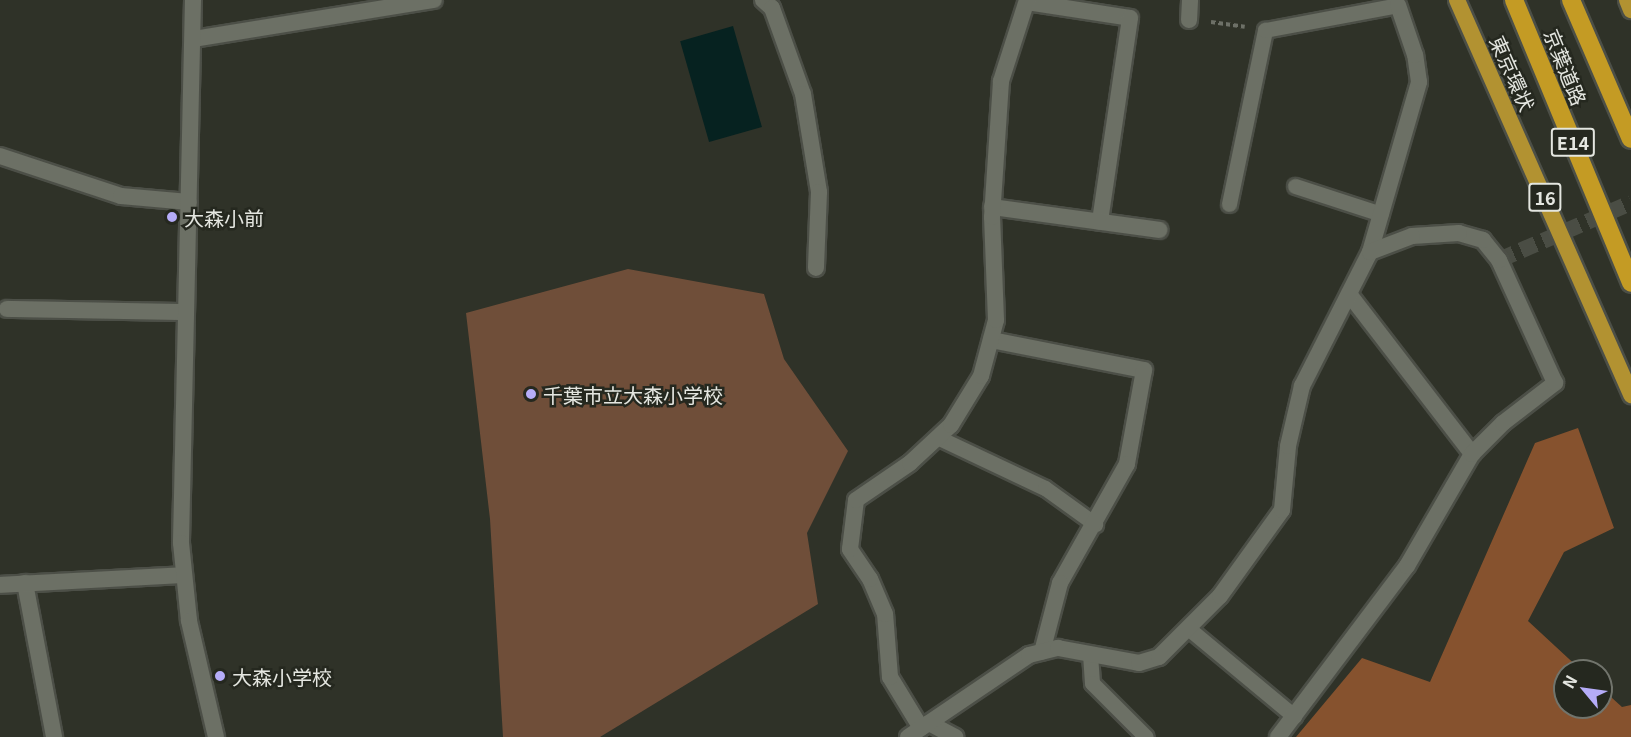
<!DOCTYPE html>
<meta charset="utf-8">
<style>
body{margin:0}
#map{position:relative;width:1631px;height:737px;overflow:hidden;background:#2f3228;font-family:Georgia,"Noto Sans JP",serif}
div>[style]{position:absolute}
[style*='--x']{left:calc(var(--x)*1px);top:calc(var(--y)*1px);width:calc(var(--w)*1px);rotate:calc(var(--a)*1deg)}
.green>*{inset:0;background:#6f4e39}
.forest>*{inset:0;background:#86522e}
.water>*{inset:0;background:#062220;transform-origin:0 0}
.minor-tunnel>*{height:16px;margin-top:-8px;transform-origin:0;background:repeating-linear-gradient(90deg,#4a4d44 0 16px,transparent 0 24px)}
.path>*{height:4px;margin-top:-2px;transform-origin:0;background:repeating-linear-gradient(90deg,#6d7067 0 4.5px,transparent 0 7.5px)}
.roads{filter:drop-shadow(2px 0 #4c4f47) drop-shadow(-2px 0 #4c4f47) drop-shadow(0 2px #4c4f47) drop-shadow(0 -2px #4c4f47)}
.service>*{height:15px;margin:-7.5px;padding:0 7.5px;transform-origin:7.5px;border-radius:7.5px;background:#6c7065}
.minor>*{height:16px;margin:-8px;padding:0 8px;transform-origin:8px;border-radius:8px;background:#6c7065}
.tertiary>*{height:16px;margin:-8px;padding:0 8px;transform-origin:8px;border-radius:8px;background:#6c7065}
.trunk>*{height:16px;margin:-8px;padding:0 8px;transform-origin:8px;border-radius:8px;background:#b29231}
.motorway>*{height:18px;margin:-9px;padding:0 9px;transform-origin:9px;border-radius:9px;background:#c49b24}
.bridges{filter:drop-shadow(2px 0 #4c4f47) drop-shadow(-2px 0 #4c4f47) drop-shadow(0 2px #4c4f47) drop-shadow(0 -2px #4c4f47)}
.trunk-bridge>*{height:16px;margin:-8px;padding:0 8px;transform-origin:8px;border-radius:8px;background:#b29231}
.dots>*{width:16px;height:16px;translate:-50% -50%;box-sizing:border-box;border:3px solid #25281f;border-radius:50%}
span{translate:-50% -50%;white-space:nowrap;text-align:center;line-height:1.15;-webkit-text-stroke:5px #25281f;paint-order:stroke}
.shield-label span{padding:2px 4px;background:#25281f;border:2px solid;border-radius:4px;-webkit-text-stroke-width:0}
.shield-label{font-size:18px;color:#e4e6e0;font-weight:700}
.street-label{font-size:20px;color:#e4e6e0}
.poi-label{font-size:20px;color:#e4e6e0}
.left{translate:0 -50%;text-align:left}
.north{position:absolute;left:1553px;top:659px;width:60px;height:60px;box-sizing:border-box;background:#25281f;border:2px solid #71746c;border-radius:50%;rotate:299deg;font-size:16px;font-weight:700;line-height:24px;text-align:center;color:#e4e6e0}
.north::after{content:'';display:block;margin:auto;width:21px;height:27px;background:#b5acf8;clip-path:polygon(50% 0,100% 100%,50% 72%,0 100%)}
</style>
<div id="map">
<div class="green">
<i style="clip-path:polygon(628px 269px,764px 294px,784px 359px,848px 451px,807px 533px,818px 604px,600px 737px,503px 737px,490px 519px,466px 313px)"></i>
</div>
<div class="forest">
<i style="clip-path:polygon(1578px 428px,1614px 528px,1564px 552px,1528px 621px,1582px 671px,1565px 671px,1565px 707px,1601px 707px,1601px 688px,1622px 707px,1631px 705px,1631px 737px,1296px 737px,1362px 658px,1430px 682px,1535px 443px)"></i>
</div>
<div class="water">
<i style="left:733px;top:26px;width:105px;height:55px;rotate:74deg"></i>
</div>
<div class="minor-tunnel">
<i style="--x:1499;--y:260;--w:144;--a:-23.4"></i>
</div>
<div class="path">
<i style="--x:1211;--y:22;--w:34;--a:8"></i>
</div>
<div class="roads">
<div class="service">
<i style="--x:1295;--y:186;--w:90;--a:18"></i>
<i style="--x:1229;--y:204;--w:178;--a:-78.3"></i>
<i style="--x:1265;--y:30;--w:135;--a:-10.6"></i>
<i style="--x:937;--y:437;--w:119;--a:25.3"></i>
<i style="--x:1045;--y:488;--w:62;--a:35.8"></i>
<i style="--x:1188;--y:628;--w:138;--a:39.7"></i>
<i style="--x:1090;--y:654;--w:29;--a:86"></i>
<i style="--x:1092;--y:683;--w:76;--a:45"></i>
</div>
<div class="minor">
<i style="--x:763;--y:0;--w:12;--a:42"></i>
<i style="--x:772;--y:8;--w:91;--a:70.2"></i>
<i style="--x:803;--y:94;--w:99;--a:80.7"></i>
<i style="--x:819;--y:192;--w:76;--a:92.3"></i>
<i style="--x:1027;--y:2;--w:104;--a:8.8"></i>
<i style="--x:1130;--y:18;--w:206;--a:98.4"></i>
<i style="--x:1189;--y:20;--w:20;--a:-87"></i>
<i style="--x:193;--y:39;--w:244;--a:-9.2"></i>
<i style="--x:0;--y:156;--w:127;--a:18.3"></i>
<i style="--x:121;--y:196;--w:68;--a:5"></i>
<i style="--x:992;--y:207;--w:169;--a:7.8"></i>
<i style="--x:1349;--y:294;--w:202;--a:52.4"></i>
<i style="--x:7;--y:309;--w:179;--a:1"></i>
<i style="--x:991;--y:340;--w:156;--a:11.1"></i>
<i style="--x:1144;--y:370;--w:96;--a:100.3"></i>
<i style="--x:1127;--y:464;--w:137;--a:119.4"></i>
<i style="--x:1060;--y:583;--w:71;--a:104.6"></i>
<i style="--x:25;--y:583;--w:157;--a:79.3"></i>
<i style="--x:0;--y:585;--w:184;--a:-3.1"></i>
<i style="--x:929;--y:723;--w:30;--a:28"></i>
<i style="--x:921;--y:728;--w:60;--a:-121.3"></i>
<i style="--x:890;--y:677;--w:63;--a:-94.5"></i>
<i style="--x:885;--y:614;--w:38;--a:-113"></i>
<i style="--x:870;--y:579;--w:36;--a:-124"></i>
<i style="--x:850;--y:549;--w:49;--a:-83"></i>
<i style="--x:856;--y:500;--w:65;--a:-34.4"></i>
<i style="--x:910;--y:463;--w:56;--a:-42.8"></i>
<i style="--x:951;--y:425;--w:57;--a:-58.5"></i>
<i style="--x:981;--y:376;--w:58;--a:-75"></i>
<i style="--x:996;--y:320;--w:103;--a:-92.2"></i>
<i style="--x:992;--y:217;--w:136;--a:-86.2"></i>
<i style="--x:1001;--y:81;--w:85;--a:-72.2"></i>
<i style="--x:908;--y:737;--w:146;--a:-34.1"></i>
<i style="--x:1029;--y:655;--w:30;--a:-14"></i>
<i style="--x:1058;--y:648;--w:82;--a:10.5"></i>
<i style="--x:1139;--y:663;--w:21;--a:-17"></i>
<i style="--x:1159;--y:657;--w:86;--a:-45"></i>
<i style="--x:1220;--y:596;--w:106;--a:-54.2"></i>
<i style="--x:1282;--y:510;--w:64;--a:-84.6"></i>
<i style="--x:1288;--y:446;--w:62;--a:-76.9"></i>
<i style="--x:1302;--y:386;--w:150;--a:-63.1"></i>
<i style="--x:1370;--y:252;--w:177;--a:-73.9"></i>
<i style="--x:1419;--y:82;--w:27;--a:-98"></i>
<i style="--x:1415;--y:55;--w:53;--a:-108.8"></i>
<i style="--x:1278;--y:737;--w:214;--a:-53"></i>
<i style="--x:1407;--y:566;--w:129;--a:-59.9"></i>
<i style="--x:1472;--y:454;--w:44;--a:-45"></i>
<i style="--x:1503;--y:423;--w:66;--a:-37.6"></i>
<i style="--x:1555;--y:383;--w:135;--a:-114.5"></i>
<i style="--x:1499;--y:260;--w:26;--a:-129"></i>
<i style="--x:1483;--y:240;--w:25;--a:-164"></i>
<i style="--x:1459;--y:233;--w:47;--a:176.3"></i>
<i style="--x:1412;--y:236;--w:45;--a:159.1"></i>
</div>
<div class="tertiary">
<i style="--x:193;--y:0;--w:543;--a:91.27"></i>
<i style="--x:181;--y:543;--w:78;--a:84.1"></i>
<i style="--x:189;--y:621;--w:119;--a:76.9"></i>
</div>
<div class="trunk">
<i style="--x:1627;--y:0;--w:11;--a:68"></i>
</div>
<div class="motorway">
<i style="--x:1514;--y:0;--w:306;--a:67.5"></i>
<i style="--x:1571;--y:0;--w:151;--a:66.7"></i>
</div>
</div>
<div class="bridges">
<div class="trunk-bridge">
<i style="--x:1457;--y:0;--w:432;--a:66.2"></i>
</div>
</div>
<div class="dots">
<i style="left:172px;top:217px;background:#b5acf8"></i>
<i style="left:531px;top:394px;background:#b5acf8"></i>
<i style="left:220px;top:676px;background:#b5acf8"></i>
</div>
<div class="shield-label">
<span style="left:1573px;top:142px">E14</span>
<span style="left:1545px;top:197px">16</span>
</div>
<div class="street-label">
<span style="left:1566px;top:67px;rotate:68deg">京葉道路</span>
<span style="left:1513px;top:73px;rotate:66deg">東京環状</span>
</div>
<div class="poi-label">
<span class="left" style="left:184px;top:217px">大森小前</span>
<span class="left" style="left:543px;top:394px">千葉市立大森小学校</span>
<span class="left" style="left:232px;top:676px">大森小学校</span>
</div>
<div class="north">N</div>
</div>
